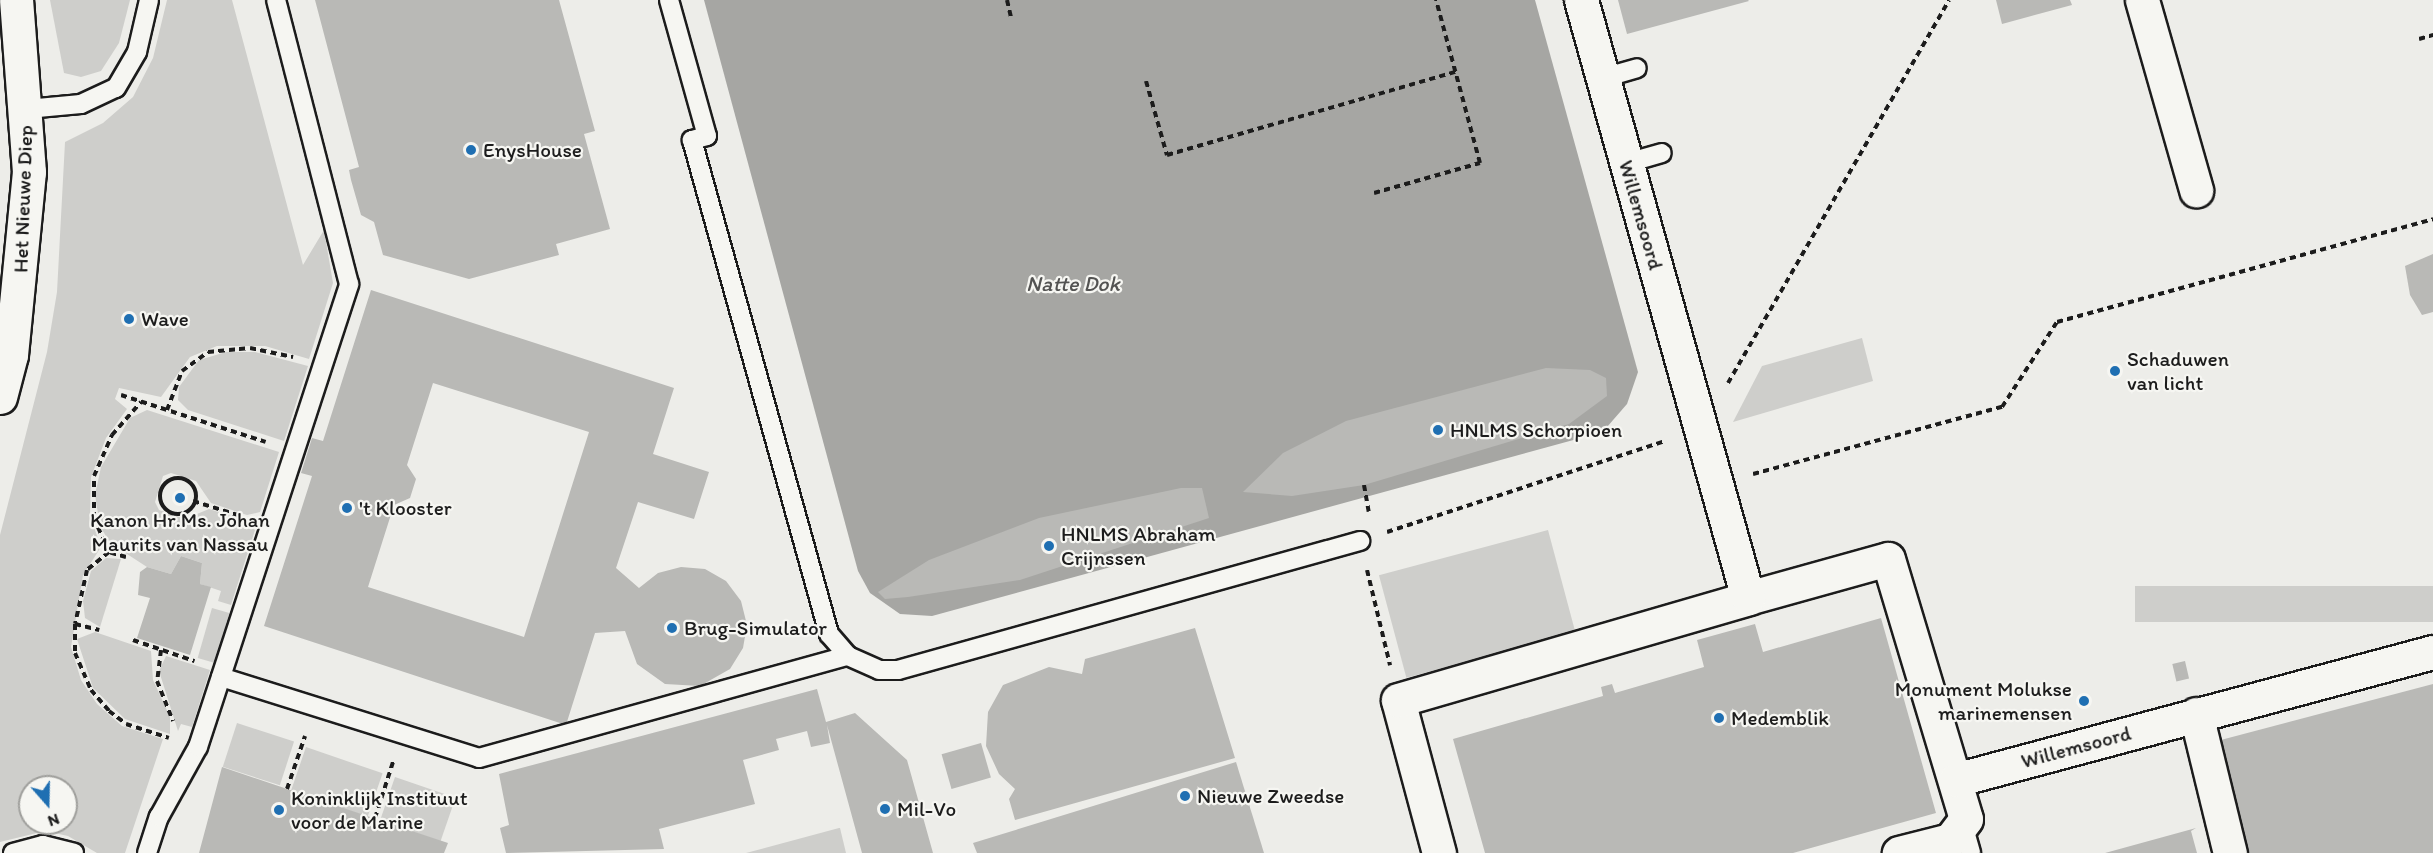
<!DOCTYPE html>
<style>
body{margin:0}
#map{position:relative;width:2433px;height:853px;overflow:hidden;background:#edede9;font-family:Itim,sans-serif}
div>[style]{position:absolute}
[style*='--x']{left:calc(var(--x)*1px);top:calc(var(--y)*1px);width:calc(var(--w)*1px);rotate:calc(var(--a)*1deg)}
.green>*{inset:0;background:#cececb;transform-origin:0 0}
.water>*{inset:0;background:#a6a6a3}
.building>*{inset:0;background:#b9b9b6;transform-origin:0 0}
.path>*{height:4px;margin-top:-2px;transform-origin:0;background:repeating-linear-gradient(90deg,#1c1c1c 0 6px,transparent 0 10.5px)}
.path>.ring{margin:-2px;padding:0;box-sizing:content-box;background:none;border:4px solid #1c1c1c;border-radius:50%}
.roads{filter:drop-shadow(2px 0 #1c1c1c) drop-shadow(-2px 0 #1c1c1c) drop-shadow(0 2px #1c1c1c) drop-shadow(0 -2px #1c1c1c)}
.service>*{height:18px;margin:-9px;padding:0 9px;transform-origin:9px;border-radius:9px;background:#f6f6f2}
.minor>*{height:33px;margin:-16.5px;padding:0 16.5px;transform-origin:16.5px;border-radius:16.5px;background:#f6f6f2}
.tertiary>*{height:33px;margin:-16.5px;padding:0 16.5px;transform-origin:16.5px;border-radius:16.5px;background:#f6f6f2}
.dots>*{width:16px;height:16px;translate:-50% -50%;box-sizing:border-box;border:3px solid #f6f6f2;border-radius:50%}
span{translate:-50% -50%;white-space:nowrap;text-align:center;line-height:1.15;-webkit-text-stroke:4.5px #f6f6f2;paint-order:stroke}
.poi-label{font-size:21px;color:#1c1c1c}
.left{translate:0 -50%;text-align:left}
.right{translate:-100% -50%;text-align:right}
.street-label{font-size:21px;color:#1c1c1c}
.water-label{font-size:22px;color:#535352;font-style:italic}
.north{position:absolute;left:18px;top:775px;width:60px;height:60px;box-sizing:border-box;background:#f6f6f2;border:2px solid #9f9f9c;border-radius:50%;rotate:160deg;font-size:16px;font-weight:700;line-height:24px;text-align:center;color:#1c1c1c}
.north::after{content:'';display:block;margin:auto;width:21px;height:27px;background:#1f6fb2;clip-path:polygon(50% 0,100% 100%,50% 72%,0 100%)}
</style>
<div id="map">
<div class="green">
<i style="clip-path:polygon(50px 0,130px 0,119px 43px,101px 71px,81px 77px,64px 73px)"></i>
<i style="clip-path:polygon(evenodd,167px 0,232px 0,303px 265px,324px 230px,333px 283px,309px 359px,265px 346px,217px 346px,190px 357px,161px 397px,119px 388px,115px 399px,127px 409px,106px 438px,91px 477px,90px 516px,101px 547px,83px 575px,71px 647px,81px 680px,97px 704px,122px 726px,163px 739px,125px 853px,97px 853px,68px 836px,45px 831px,0 842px,0 535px,47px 352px,57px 292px,65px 142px,103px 123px,133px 97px,153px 58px,167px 0,30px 787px,66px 787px,66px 823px,30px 823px,30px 787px)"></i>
<i style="clip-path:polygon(1862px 338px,1873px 381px,1733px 422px,1762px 366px)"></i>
<i style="clip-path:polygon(255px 352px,308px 366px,284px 441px,188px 410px,178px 400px,179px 387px,199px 360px,226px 352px)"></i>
<i style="clip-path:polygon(147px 410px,279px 452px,260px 512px,247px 515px,211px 503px,196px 481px,171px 473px,163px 476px,155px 502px,159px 510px,185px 519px,209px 509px,246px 521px,255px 530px,231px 605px,218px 601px,221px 591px,200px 584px,202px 563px,181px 556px,171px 574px,147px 567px,110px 543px,100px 526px,95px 495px,101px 467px,130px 418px)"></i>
<i style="left:1548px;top:530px;width:106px;height:175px;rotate:75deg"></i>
<i style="clip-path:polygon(106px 558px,121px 559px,100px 627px,85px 618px,83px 601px,91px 571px)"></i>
<i style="left:2433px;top:586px;width:36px;height:298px;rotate:90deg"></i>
<i style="left:212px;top:608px;width:18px;height:52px;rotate:16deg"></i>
<i style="clip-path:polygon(95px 632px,151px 651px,153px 680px,170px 717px,170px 734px,125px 719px,93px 688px,77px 639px)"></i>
<i style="clip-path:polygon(166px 656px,210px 670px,192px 727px,181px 724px,178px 731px,159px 671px)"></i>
<i style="left:237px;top:723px;width:60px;height:46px;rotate:18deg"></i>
<i style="left:306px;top:747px;width:81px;height:46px;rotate:19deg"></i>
<i style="left:395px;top:777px;width:64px;height:46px;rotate:19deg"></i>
<i style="clip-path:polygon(840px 828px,846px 853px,746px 853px,839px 828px)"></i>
</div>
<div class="water">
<i style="clip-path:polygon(704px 0,1535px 0,1638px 372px,1627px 404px,1607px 427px,1588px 436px,932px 616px,900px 614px,870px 593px,858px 571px)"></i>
</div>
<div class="building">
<i style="clip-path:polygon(315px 0,559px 0,595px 131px,584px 134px,610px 229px,556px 244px,559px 255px,469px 279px,383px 255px,374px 222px,361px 215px,351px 180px,349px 170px,359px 167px)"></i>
<i style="clip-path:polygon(1618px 0,1748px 0,1749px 1px,1627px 34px)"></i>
<i style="clip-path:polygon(1996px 0,2070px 0,2072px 5px,2002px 24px)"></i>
<i style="clip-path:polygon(2433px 254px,2433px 312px,2422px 315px,2410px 295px,2405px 266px)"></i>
<i style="clip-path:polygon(evenodd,371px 290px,674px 388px,653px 454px,709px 472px,694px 519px,638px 502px,616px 568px,639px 588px,658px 573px,681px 567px,705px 569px,726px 581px,741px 601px,747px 625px,743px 648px,730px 669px,700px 686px,665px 684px,637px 664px,625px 631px,595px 633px,566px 725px,264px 626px,312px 476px,301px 473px,312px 438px,323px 441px,371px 290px,433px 383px,589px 432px,524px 637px,368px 587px,394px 505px,410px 498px,416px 479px,407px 465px,433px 383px)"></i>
<i style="clip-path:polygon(1546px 368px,1590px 370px,1606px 378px,1607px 396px,1569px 424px,1364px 485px,1292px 496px,1243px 492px,1283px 453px,1346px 421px)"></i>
<i style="clip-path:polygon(1181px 488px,1202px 488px,1209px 518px,1020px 580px,908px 597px,885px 599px,878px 592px,929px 560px,1039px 518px)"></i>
<i style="clip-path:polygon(181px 556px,202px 563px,200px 584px,211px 587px,190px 655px,137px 638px,150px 598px,138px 595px,140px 572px,147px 567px,171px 574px)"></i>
<i style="clip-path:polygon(1881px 618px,1936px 813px,1793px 853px,1485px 853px,1453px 739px,1603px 696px,1601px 687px,1612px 684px,1615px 693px,1704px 667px,1697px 640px,1755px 624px,1763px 652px)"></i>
<i style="clip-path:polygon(1195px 628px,1235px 758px,1015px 820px,1009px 799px,1015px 789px,999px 774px,986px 746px,988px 712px,1003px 685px,1049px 667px,1082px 674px,1085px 659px)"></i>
<i style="left:2185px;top:661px;width:18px;height:13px;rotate:77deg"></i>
<i style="clip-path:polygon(2433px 684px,2433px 853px,2245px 853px,2217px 741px)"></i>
<i style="clip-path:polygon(817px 689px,826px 722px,855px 713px,907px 760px,933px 853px,862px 853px,827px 725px,830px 743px,811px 747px,807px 731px,776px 739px,779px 750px,743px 760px,755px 804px,659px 829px,664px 849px,506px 853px,500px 828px,509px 825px,499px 774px)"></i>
<i style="left:981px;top:743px;width:36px;height:41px;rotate:74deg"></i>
<i style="clip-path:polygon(1236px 762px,1264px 853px,977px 853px,973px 843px)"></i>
<i style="clip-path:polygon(222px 767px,382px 821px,448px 843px,444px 853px,199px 853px)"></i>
<i style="clip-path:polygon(2196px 828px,2191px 831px,2197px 853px,2105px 853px)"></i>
</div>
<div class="path">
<i style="--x:1007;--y:0;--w:18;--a:77"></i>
<i style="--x:2419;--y:39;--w:15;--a:-16"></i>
<i style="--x:1146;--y:81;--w:77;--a:74.2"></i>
<i style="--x:1167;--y:155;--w:300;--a:-16.1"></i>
<i style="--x:1374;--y:193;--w:110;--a:-15.8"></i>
<i style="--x:1480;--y:163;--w:169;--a:-105.1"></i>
<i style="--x:1728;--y:383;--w:442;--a:-60"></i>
<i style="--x:121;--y:395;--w:152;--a:18"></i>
<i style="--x:167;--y:410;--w:42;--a:-69"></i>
<i style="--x:182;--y:371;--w:32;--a:-36"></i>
<i style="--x:208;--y:352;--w:42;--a:-5.4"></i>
<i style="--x:250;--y:348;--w:44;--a:11.8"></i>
<i style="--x:1753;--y:474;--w:258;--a:-15.1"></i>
<i style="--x:2002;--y:407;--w:101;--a:-57.1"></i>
<i style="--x:2057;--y:322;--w:390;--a:-15.3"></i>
<i class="ring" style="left:160px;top:478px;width:32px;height:32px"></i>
<i style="--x:1364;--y:485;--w:27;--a:80"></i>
<i style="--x:193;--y:501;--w:50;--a:17.4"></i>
<i style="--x:1387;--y:532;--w:293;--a:-18.1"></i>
<i style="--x:109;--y:552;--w:37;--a:-114"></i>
<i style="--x:94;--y:518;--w:42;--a:-90"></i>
<i style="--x:94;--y:476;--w:45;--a:-66.3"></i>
<i style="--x:112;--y:435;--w:44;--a:-48.7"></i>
<i style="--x:126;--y:557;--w:18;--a:-164"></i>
<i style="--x:109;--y:552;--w:28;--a:141"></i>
<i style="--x:87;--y:570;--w:55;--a:102.5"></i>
<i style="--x:75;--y:624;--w:29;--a:90"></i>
<i style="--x:75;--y:653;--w:40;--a:66.6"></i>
<i style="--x:91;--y:690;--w:28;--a:49"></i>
<i style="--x:109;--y:711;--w:21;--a:37"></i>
<i style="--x:126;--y:724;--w:45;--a:18"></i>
<i style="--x:1367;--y:570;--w:98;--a:76.4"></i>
<i style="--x:75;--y:624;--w:25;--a:14"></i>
<i style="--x:133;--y:640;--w:65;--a:19"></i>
<i style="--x:161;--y:650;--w:31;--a:97"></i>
<i style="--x:157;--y:681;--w:43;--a:68.2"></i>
<i style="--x:287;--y:789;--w:56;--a:-71.2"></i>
<i style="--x:375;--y:818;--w:59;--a:-72.2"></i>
</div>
<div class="roads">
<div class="service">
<i style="--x:669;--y:0;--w:141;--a:74.4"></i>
<i style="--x:707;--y:136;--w:16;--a:165"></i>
<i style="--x:692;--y:140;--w:513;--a:74.5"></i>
<i style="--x:829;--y:634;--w:29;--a:49"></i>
<i style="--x:848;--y:656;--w:34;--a:24"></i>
<i style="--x:879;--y:670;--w:19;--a:0"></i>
<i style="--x:898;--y:670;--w:480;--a:-15.6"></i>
<i style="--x:1603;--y:78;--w:35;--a:-16"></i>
<i style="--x:27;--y:109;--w:54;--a:-5.3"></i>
<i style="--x:81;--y:104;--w:38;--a:-25"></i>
<i style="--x:116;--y:88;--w:42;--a:-59.7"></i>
<i style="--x:137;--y:52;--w:53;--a:-77"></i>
<i style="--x:1627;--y:163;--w:36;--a:-16"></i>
<i style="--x:221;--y:677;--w:270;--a:17.4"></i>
<i style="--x:479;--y:758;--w:383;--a:-15.5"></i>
<i style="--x:1964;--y:828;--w:26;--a:74"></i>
<i style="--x:13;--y:853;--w:31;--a:-15"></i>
<i style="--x:43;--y:845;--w:32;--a:14"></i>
<i style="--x:147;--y:853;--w:38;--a:-72"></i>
<i style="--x:159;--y:817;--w:80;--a:-60.9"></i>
<i style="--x:198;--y:747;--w:487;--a:-71.9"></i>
<i style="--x:349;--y:284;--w:293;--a:-104.4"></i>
</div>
<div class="minor">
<i style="--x:2142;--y:0;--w:198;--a:74.1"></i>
<i style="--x:1748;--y:598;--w:145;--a:-15.6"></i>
<i style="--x:1888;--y:559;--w:271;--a:73.3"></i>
<i style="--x:1966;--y:819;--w:26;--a:127"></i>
<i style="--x:1950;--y:840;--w:53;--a:165.7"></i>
<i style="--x:2196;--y:714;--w:143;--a:76.3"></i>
<i style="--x:1955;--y:780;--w:495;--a:-15"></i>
<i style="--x:1439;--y:853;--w:158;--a:-105"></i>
<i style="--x:1398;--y:700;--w:365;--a:-16.2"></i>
<i style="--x:1748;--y:598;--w:621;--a:-105.6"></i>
</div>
<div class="tertiary">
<i style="--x:0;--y:397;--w:43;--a:-75.3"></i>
<i style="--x:11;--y:355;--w:184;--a:-84.4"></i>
<i style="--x:29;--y:172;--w:172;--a:-94.3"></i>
</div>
</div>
<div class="dots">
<i style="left:471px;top:150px;background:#1f6fb2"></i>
<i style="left:129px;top:319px;background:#1f6fb2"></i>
<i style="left:2115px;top:371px;background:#1f6fb2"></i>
<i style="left:1438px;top:430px;background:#1f6fb2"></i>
<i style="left:180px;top:498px;background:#1f6fb2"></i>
<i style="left:347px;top:508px;background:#1f6fb2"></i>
<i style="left:1049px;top:546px;background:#1f6fb2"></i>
<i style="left:672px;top:628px;background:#1f6fb2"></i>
<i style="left:2084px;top:701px;background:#1f6fb2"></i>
<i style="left:1719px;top:718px;background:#1f6fb2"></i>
<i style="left:1185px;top:796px;background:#1f6fb2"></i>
<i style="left:885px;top:809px;background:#1f6fb2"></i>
<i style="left:279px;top:810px;background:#1f6fb2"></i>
</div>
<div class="poi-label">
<span class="left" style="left:483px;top:150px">EnysHouse</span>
<span class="left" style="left:141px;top:319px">Wave</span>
<span class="left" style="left:2127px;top:371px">Schaduwen<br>van licht</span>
<span class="left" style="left:1450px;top:430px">HNLMS Schorpioen</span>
<span class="left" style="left:359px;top:508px">'t Klooster</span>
<span style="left:180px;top:532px">Kanon Hr.Ms. Johan<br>Maurits van Nassau</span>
<span class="left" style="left:1061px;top:546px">HNLMS Abraham<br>Crijnssen</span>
<span class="left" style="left:684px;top:628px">Brug-Simulator</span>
<span class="right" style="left:2072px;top:701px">Monument Molukse<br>marinemensen</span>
<span class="left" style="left:1731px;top:718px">Medemblik</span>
<span class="left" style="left:1197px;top:796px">Nieuwe Zweedse</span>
<span class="left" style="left:291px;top:810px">Koninklijk Instituut<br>voor de Marine</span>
<span class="left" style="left:897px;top:809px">Mil-Vo</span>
</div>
<div class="street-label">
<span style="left:23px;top:199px;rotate:-88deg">Het Nieuwe Diep</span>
<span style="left:1641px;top:215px;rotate:74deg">Willemsoord</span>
<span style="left:2076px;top:747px;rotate:-15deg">Willemsoord</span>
</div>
<div class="water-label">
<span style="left:1073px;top:284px">Natte Dok</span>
</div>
<div class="north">N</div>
</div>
